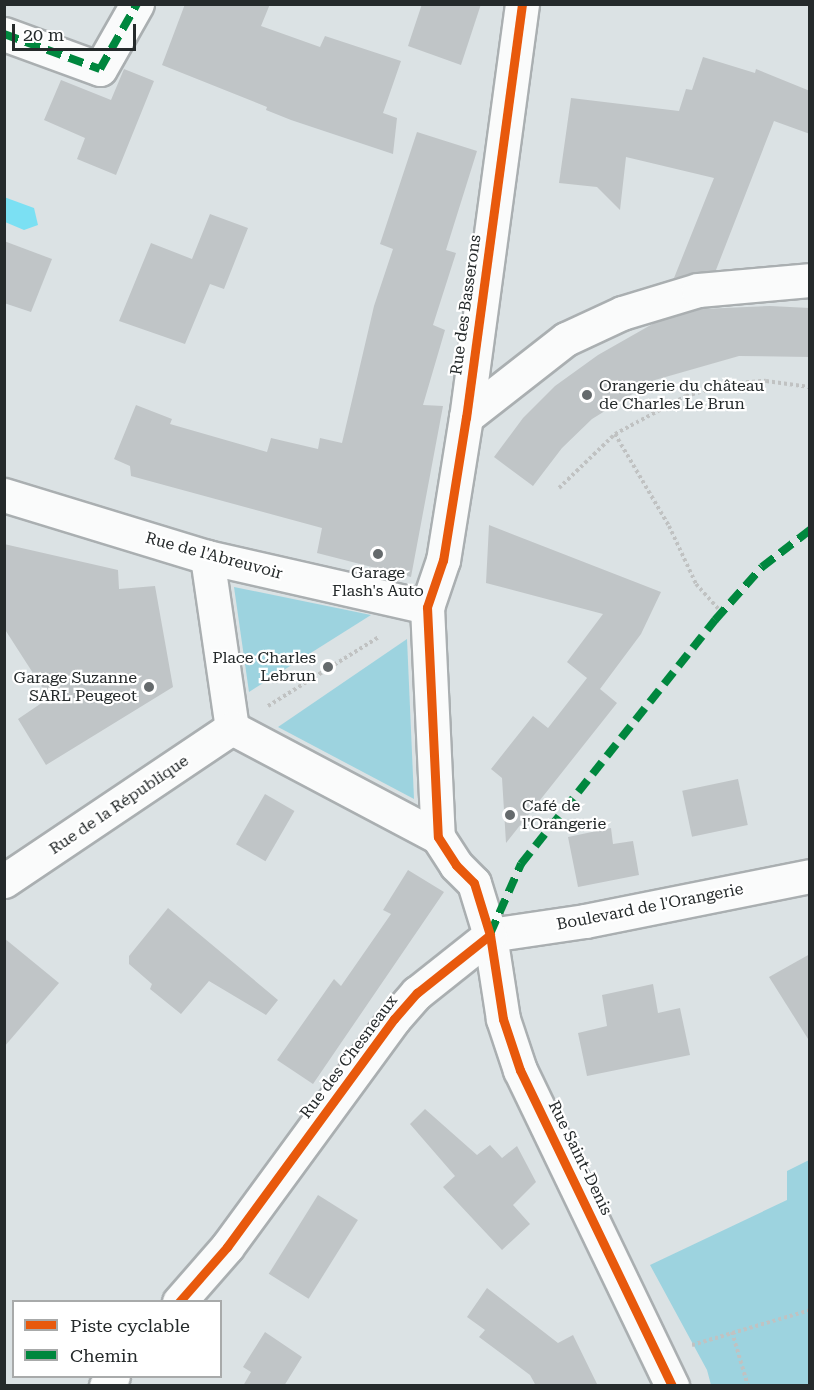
<!DOCTYPE html>
<meta charset="utf-8">
<style>
body{margin:0}
#map{position:relative;width:814px;height:1390px;overflow:hidden;background:#dbe2e4;font-family:"Roboto Serif",serif}
div>[style]{position:absolute}
[style*='--x']{left:calc(var(--x)*1px);top:calc(var(--y)*1px);width:calc(var(--w)*1px);rotate:calc(var(--a)*1deg)}
.green>*{inset:0;background:#9dd3df}
.water>*{inset:0;background:#7be0f3}
.building>*{inset:0;background:#c0c5c7;transform-origin:0 0}
.path>*{height:4px;margin-top:-2px;transform-origin:0;background:repeating-linear-gradient(90deg,#c0c2c2 0 3px,transparent 0 6px)}
.roads{filter:drop-shadow(2px 0 #aaafb1) drop-shadow(-2px 0 #aaafb1) drop-shadow(0 2px #aaafb1) drop-shadow(0 -2px #aaafb1)}
.minor>*{height:33px;margin:-16.5px;padding:0 16.5px;transform-origin:16.5px;border-radius:16.5px;background:#fafbfb}
.quiet>*{height:8px;margin-top:-4px;transform-origin:0;background:repeating-linear-gradient(90deg,#00873e 0 15px,transparent 0 23px)}
.cycleway>*{height:9px;margin:-4.5px;padding:0 4.5px;transform-origin:4.5px;border-radius:4.5px;background:#e8590c}
.dots>*{width:16px;height:16px;translate:-50% -50%;box-sizing:border-box;border:3px solid #fff;border-radius:50%}
span{translate:-50% -50%;white-space:nowrap;text-align:center;line-height:1.15;-webkit-text-stroke:4.5px #fff;paint-order:stroke}
.street-label{font-size:16px;color:#252a2b}
.poi-label{font-size:16px;color:#252a2b}
.left{translate:0 -50%;text-align:left}
.right{translate:-100% -50%;text-align:right}
.frame{position:absolute;inset:0;border:6px solid #252a2b;pointer-events:none}
.legend{position:absolute;left:12px;top:1300px;width:210px;height:78px;box-sizing:border-box;background:#fff;border:2px solid #a8aaaa;margin:0;padding:8px 10px;list-style:none;font-size:18px;color:#252a2b}
.legend li{display:flex;align-items:center;gap:12px;height:30px}
.legend b{width:30px;border:2px solid #a8aaaa}
.scale{position:absolute;left:12px;top:24px;width:124px;height:27px;box-sizing:border-box;border:3px solid #252a2b;border-top:0;padding-left:8px;font-size:18px;line-height:21px;white-space:nowrap;color:#252a2b;-webkit-text-stroke:4px #fff;paint-order:stroke}
</style>
<div id="map">
<div class="green">
<i style="clip-path:polygon(234px 587px,371px 615px,249px 692px)"></i>
<i style="clip-path:polygon(407px 639px,414px 799px,278px 727px)"></i>
<i style="clip-path:polygon(809px 1160px,809px 1385px,711px 1385px,707px 1370px,650px 1265px,787px 1200px,787px 1171px)"></i>
</div>
<div class="water">
<i style="clip-path:polygon(4px 197px,34px 208px,38px 225px,24px 230px,5px 222px)"></i>
</div>
<div class="building">
<i style="clip-path:polygon(185px 4px,270px 4px,261px 26px,320px 47px,325px 36px,401px 61px,383px 113px,397px 118px,393px 154px,291px 120px,266px 110px,267px 107px,162px 65px)"></i>
<i style="clip-path:polygon(422px 4px,481px 4px,461px 65px,408px 46px)"></i>
<i style="clip-path:polygon(703px 57px,755px 73px,756px 69px,810px 91px,810px 134px,774px 121px,716px 270px,674px 278px,714px 178px,626px 157px,620px 210px,597px 187px,559px 183px,571px 98px,679px 111px,686px 89px,692px 90px)"></i>
<i style="clip-path:polygon(124px 69px,154px 81px,116px 175px,77px 159px,85px 138px,44px 120px,61px 80px,111px 100px)"></i>
<i style="clip-path:polygon(417px 132px,477px 151px,446px 250px,456px 253px,433px 325px,445px 330px,423px 405px,443px 406px,411px 577px,317px 553px,322px 528px,131px 476px,130px 466px,114px 459px,136px 405px,172px 419px,170px 424px,267px 452px,271px 438px,318px 449px,320px 438px,342px 443px,374px 306px,393px 249px,380px 244px)"></i>
<i style="clip-path:polygon(210px 214px,248px 228px,224px 289px,210px 284px,185px 344px,119px 321px,151px 243px,192px 259px)"></i>
<i style="clip-path:polygon(4px 241px,52px 259px,31px 312px,4px 303px)"></i>
<i style="clip-path:polygon(770px 306px,810px 308px,810px 357px,739px 356px,655px 380px,592px 419px,562px 448px,533px 486px,494px 457px,523px 418px,555px 386px,598px 355px,656px 322px,702px 309px)"></i>
<i style="clip-path:polygon(489px 525px,661px 592px,641px 634px,600px 689px,617px 703px,506px 843px,502px 778px,491px 769px,533px 716px,548px 728px,587px 678px,567px 662px,603px 614px,486px 583px)"></i>
<i style="clip-path:polygon(4px 544px,118px 570px,119px 589px,155px 586px,173px 687px,46px 765px,18px 719px,49px 698px,4px 628px)"></i>
<i style="left:738px;top:779px;width:47px;height:57px;rotate:78deg"></i>
<i style="left:265px;top:794px;width:34px;height:58px;rotate:30deg"></i>
<i style="clip-path:polygon(611px 828px,613px 844px,633px 841px,639px 875px,578px 887px,568px 837px)"></i>
<i style="clip-path:polygon(408px 870px,444px 892px,313px 1084px,277px 1060px,334px 979px,341px 986px,391px 914px,383px 910px)"></i>
<i style="clip-path:polygon(168px 908px,278px 1000px,266px 1015px,209px 981px,181px 1014px,150px 989px,152px 984px,129px 964px,129px 956px)"></i>
<i style="clip-path:polygon(4px 938px,59px 983px,4px 1047px)"></i>
<i style="clip-path:polygon(810px 954px,810px 1042px,769px 977px)"></i>
<i style="clip-path:polygon(653px 984px,658px 1013px,680px 1008px,690px 1055px,587px 1076px,578px 1033px,607px 1026px,602px 995px)"></i>
<i style="clip-path:polygon(425px 1109px,477px 1155px,490px 1145px,502px 1158px,517px 1146px,536px 1182px,513px 1205px,530px 1224px,502px 1250px,443px 1187px,455px 1176px,410px 1124px)"></i>
<i style="left:318px;top:1195px;width:47px;height:93px;rotate:32deg"></i>
<i style="clip-path:polygon(487px 1288px,558px 1343px,573px 1335px,598px 1386px,536px 1386px,530px 1375px,479px 1337px,485px 1330px,467px 1317px)"></i>
<i style="clip-path:polygon(265px 1332px,302px 1357px,284px 1386px,243px 1386px,251px 1372px,243px 1367px)"></i>
</div>
<div class="path">
<i style="--x:615;--y:434;--w:107;--a:59.6"></i>
<i style="--x:669;--y:526;--w:64;--a:65"></i>
<i style="--x:696;--y:584;--w:39;--a:48"></i>
<i style="--x:559;--y:488;--w:78;--a:-44"></i>
<i style="--x:615;--y:434;--w:81;--a:-28.2"></i>
<i style="--x:686;--y:396;--w:44;--a:-15.9"></i>
<i style="--x:728;--y:384;--w:38;--a:-5"></i>
<i style="--x:766;--y:381;--w:44;--a:7.8"></i>
<i style="--x:268;--y:706;--w:131;--a:-31.9"></i>
<i style="--x:732;--y:1332;--w:56;--a:73.5"></i>
<i style="--x:692;--y:1345;--w:123;--a:-16.5"></i>
</div>
<div class="roads">
<div class="minor">
<i style="--x:522;--y:4;--w:417;--a:97.7"></i>
<i style="--x:466;--y:417;--w:145;--a:99.1"></i>
<i style="--x:443;--y:560;--w:50;--a:108.8"></i>
<i style="--x:427;--y:607;--w:230;--a:87.3"></i>
<i style="--x:438;--y:837;--w:33;--a:57"></i>
<i style="--x:456;--y:865;--w:25;--a:45"></i>
<i style="--x:474;--y:883;--w:54;--a:72.9"></i>
<i style="--x:490;--y:935;--w:85;--a:81.2"></i>
<i style="--x:503;--y:1019;--w:54;--a:71.6"></i>
<i style="--x:520;--y:1070;--w:351;--a:64.3"></i>
<i style="--x:4;--y:34;--w:102;--a:20"></i>
<i style="--x:100;--y:69;--w:75;--a:-60.4"></i>
<i style="--x:466;--y:417;--w:127;--a:-38"></i>
<i style="--x:566;--y:339;--w:62;--a:-24.9"></i>
<i style="--x:622;--y:313;--w:79;--a:-16.8"></i>
<i style="--x:698;--y:290;--w:112;--a:-5.1"></i>
<i style="--x:4;--y:495;--w:212;--a:17"></i>
<i style="--x:207;--y:557;--w:226;--a:12.8"></i>
<i style="--x:207;--y:557;--w:173;--a:81.7"></i>
<i style="--x:232;--y:728;--w:233;--a:27.9"></i>
<i style="--x:4;--y:881;--w:275;--a:-33.9"></i>
<i style="--x:490;--y:935;--w:96;--a:-8.4"></i>
<i style="--x:585;--y:921;--w:229;--a:-11.3"></i>
<i style="--x:179;--y:1302;--w:73;--a:-48.9"></i>
<i style="--x:227;--y:1247;--w:283;--a:-53.8"></i>
<i style="--x:394;--y:1019;--w:35;--a:-49"></i>
<i style="--x:417;--y:993;--w:93;--a:-38.5"></i>
<i style="--x:106;--y:1386;--w:12;--a:-55"></i>
</div>
</div>
<div class="quiet">
<i style="--x:4;--y:34;--w:102;--a:20"></i>
<i style="--x:100;--y:69;--w:75;--a:-60.4"></i>
<i style="--x:490;--y:934;--w:77;--a:-66.1"></i>
<i style="--x:521;--y:864;--w:312;--a:-51.5"></i>
<i style="--x:715;--y:620;--w:71;--a:-48.4"></i>
<i style="--x:762;--y:567;--w:61;--a:-37.6"></i>
</div>
<div class="cycleway">
<i style="--x:522;--y:4;--w:417;--a:97.7"></i>
<i style="--x:466;--y:417;--w:145;--a:99.1"></i>
<i style="--x:443;--y:560;--w:50;--a:108.8"></i>
<i style="--x:427;--y:607;--w:230;--a:87.3"></i>
<i style="--x:438;--y:837;--w:33;--a:57"></i>
<i style="--x:456;--y:865;--w:25;--a:45"></i>
<i style="--x:474;--y:883;--w:54;--a:72.9"></i>
<i style="--x:490;--y:935;--w:85;--a:81.2"></i>
<i style="--x:503;--y:1019;--w:54;--a:71.6"></i>
<i style="--x:520;--y:1070;--w:351;--a:64.3"></i>
<i style="--x:179;--y:1302;--w:73;--a:-48.9"></i>
<i style="--x:227;--y:1247;--w:283;--a:-53.8"></i>
<i style="--x:394;--y:1019;--w:35;--a:-49"></i>
<i style="--x:417;--y:993;--w:93;--a:-38.5"></i>
</div>
<div class="dots">
<i style="left:587px;top:395px;background:#656a6c"></i>
<i style="left:378px;top:554px;background:#656a6c"></i>
<i style="left:328px;top:667px;background:#656a6c"></i>
<i style="left:149px;top:687px;background:#656a6c"></i>
<i style="left:510px;top:815px;background:#656a6c"></i>
</div>
<div class="street-label">
<span style="left:466px;top:305px;rotate:-82deg">Rue des Basserons</span>
<span style="left:214px;top:556px;rotate:15deg">Rue de l'Abreuvoir</span>
<span style="left:119px;top:805px;rotate:-34deg">Rue de la République</span>
<span style="left:650px;top:907px;rotate:-11deg">Boulevard de l'Orangerie</span>
<span style="left:349px;top:1057px;rotate:-53deg">Rue des Chesneaux</span>
<span style="left:580px;top:1158px;rotate:64deg">Rue Saint-Denis</span>
</div>
<div class="poi-label">
<span class="left" style="left:599px;top:395px">Orangerie du château<br>de Charles Le Brun</span>
<span style="left:378px;top:582px">Garage<br>Flash's Auto</span>
<span class="right" style="left:316px;top:667px">Place Charles<br>Lebrun</span>
<span class="right" style="left:137px;top:687px">Garage Suzanne<br>SARL Peugeot</span>
<span class="left" style="left:522px;top:815px">Café de<br>l'Orangerie</span>
</div>
<div class="frame"></div>
<ul class="legend">
<li><b style="height:8px;background:#e8590c"></b>Piste cyclable</li>
<li><b style="height:8px;background:#00873e"></b>Chemin</li>
</ul>
<div class="scale">20 m</div>
</div>
